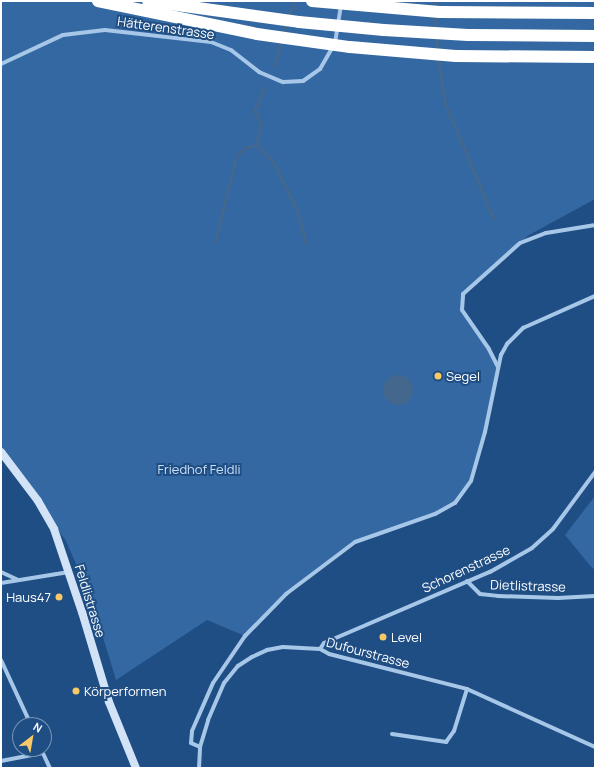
<!DOCTYPE html>
<meta charset="utf-8">
<style>
body{margin:0}
#map{position:relative;width:596px;height:769px;overflow:hidden;background:#1f4e84;font-family:Manrope,sans-serif}
div>[style]{position:absolute}
[style*='--x']{left:calc(var(--x)*1px);top:calc(var(--y)*1px);width:calc(var(--w)*1px);rotate:calc(var(--a)*1deg)}
.green>*{inset:0;background:#3368a2}
.water>*{inset:0;background:#44678e}
.round{border-radius:50%}
.stream>*{height:3px;margin:-1.5px;padding:0 1.5px;transform-origin:1.5px;border-radius:1.5px;background:#44678e}
.street>*{height:4px;margin:-2px;padding:0 2px;transform-origin:2px;border-radius:2px;background:#a7c7e9}
.secondary>*{height:8px;margin:-4px;padding:0 4px;transform-origin:4px;border-radius:4px;background:#d2e3f7}
.highway>*{height:12px;margin:-6px;padding:0 6px;transform-origin:6px;border-radius:6px;background:#fff}
.dots>*{width:11px;height:11px;translate:-50% -50%;box-sizing:border-box;border:2px solid #1f4e84;border-radius:50%}
span{translate:-50% -50%;white-space:nowrap;text-align:center;line-height:1.15;-webkit-text-stroke:4px #1f4e84;paint-order:stroke}
.street-label{font-size:13px;color:#fff}
.poi-label{font-size:13px;color:#fff}
.left{translate:0 -50%;text-align:left}
.right{translate:-100% -50%;text-align:right}
.park-label{font-size:13px;color:#cce0f7}
.frame{position:absolute;inset:0;border:2px solid #fff;pointer-events:none}
.north{position:absolute;left:12px;top:717px;width:40px;height:40px;box-sizing:border-box;background:#1f4e84;border:1px solid #7995b5;border-radius:50%;rotate:31deg;font-size:11px;font-weight:700;line-height:16px;text-align:center;color:#fff}
.north::after{content:'';display:block;margin:auto;width:14px;height:18px;background:#f7ca67;clip-path:polygon(50% 0,100% 100%,50% 72%,0 100%)}
</style>
<div id="map">
<div class="green">
<i style="clip-path:polygon(1px 1px,595px 1px,595px 199px,529px 235px,463px 294px,462px 311px,499px 368px,485px 432px,470px 484px,455px 503px,435px 514px,355px 542px,286px 594px,245px 636px,207px 620px,116px 680px,92px 601px,66px 541px,1px 452px)"></i>
<i style="clip-path:polygon(595px 496px,595px 566px,593px 569px,565px 535px)"></i>
</div>
<div class="water">
<i class="round" style="left:383px;top:375px;width:30px;height:30px"></i>
</div>
<div class="stream">
<i style="--x:435;--y:1;--w:7;--a:90"></i>
<i style="--x:435;--y:14;--w:16;--a:86"></i>
<i style="--x:288;--y:17;--w:17;--a:-66"></i>
<i style="--x:283;--y:34;--w:12;--a:-76"></i>
<i style="--x:436;--y:36;--w:16;--a:83"></i>
<i style="--x:438;--y:58;--w:46;--a:81.2"></i>
<i style="--x:445;--y:103;--w:125;--a:67.3"></i>
<i style="--x:274;--y:67;--w:28;--a:-75"></i>
<i style="--x:256;--y:145;--w:25;--a:45"></i>
<i style="--x:274;--y:163;--w:52;--a:63.9"></i>
<i style="--x:297;--y:210;--w:35;--a:75"></i>
<i style="--x:215;--y:241;--w:88;--a:-76.1"></i>
<i style="--x:236;--y:156;--w:13;--a:-42"></i>
<i style="--x:246;--y:147;--w:10;--a:-11"></i>
<i style="--x:256;--y:145;--w:23;--a:-77"></i>
<i style="--x:261;--y:123;--w:14;--a:-120"></i>
<i style="--x:254;--y:111;--w:25;--a:-67"></i>
</div>
<div class="street">
<i style="--x:1;--y:64;--w:68;--a:-25.1"></i>
<i style="--x:63;--y:35;--w:42;--a:-6.8"></i>
<i style="--x:105;--y:30;--w:107;--a:6.5"></i>
<i style="--x:211;--y:42;--w:22;--a:22"></i>
<i style="--x:231;--y:50;--w:36;--a:38"></i>
<i style="--x:259;--y:72;--w:26;--a:23"></i>
<i style="--x:283;--y:82;--w:20;--a:-3"></i>
<i style="--x:303;--y:81;--w:21;--a:-35"></i>
<i style="--x:320;--y:69;--w:30;--a:-60"></i>
<i style="--x:335;--y:43;--w:37;--a:-81"></i>
<i style="--x:498;--y:367;--w:20;--a:-117"></i>
<i style="--x:489;--y:349;--w:47;--a:-124.7"></i>
<i style="--x:462;--y:310;--w:16;--a:-86"></i>
<i style="--x:463;--y:294;--w:76;--a:-41.8"></i>
<i style="--x:520;--y:243;--w:28;--a:-21"></i>
<i style="--x:546;--y:233;--w:50;--a:-9.3"></i>
<i style="--x:1;--y:572;--w:19;--a:25"></i>
<i style="--x:467;--y:581;--w:18;--a:45"></i>
<i style="--x:480;--y:594;--w:18;--a:6"></i>
<i style="--x:498;--y:596;--w:60;--a:1.9"></i>
<i style="--x:558;--y:598;--w:37;--a:-3"></i>
<i style="--x:1;--y:583;--w:69;--a:-9.2"></i>
<i style="--x:320;--y:649;--w:7;--a:-56"></i>
<i style="--x:324;--y:643;--w:181;--a:-23.2"></i>
<i style="--x:490;--y:572;--w:48;--a:-29.7"></i>
<i style="--x:532;--y:548;--w:28;--a:-42"></i>
<i style="--x:553;--y:529;--w:71;--a:-53.6"></i>
<i style="--x:1;--y:660;--w:72;--a:65.2"></i>
<i style="--x:392;--y:734;--w:55;--a:8.4"></i>
<i style="--x:446;--y:742;--w:14;--a:-54"></i>
<i style="--x:454;--y:731;--w:44;--a:-72.8"></i>
<i style="--x:200;--y:747;--w:10;--a:-156"></i>
<i style="--x:191;--y:743;--w:12;--a:-85"></i>
<i style="--x:192;--y:731;--w:52;--a:-66.4"></i>
<i style="--x:213;--y:683;--w:57;--a:-55.8"></i>
<i style="--x:245;--y:636;--w:59;--a:-45.7"></i>
<i style="--x:286;--y:594;--w:86;--a:-37"></i>
<i style="--x:355;--y:542;--w:85;--a:-19.3"></i>
<i style="--x:435;--y:514;--w:23;--a:-29"></i>
<i style="--x:455;--y:503;--w:27;--a:-54"></i>
<i style="--x:471;--y:481;--w:51;--a:-74.1"></i>
<i style="--x:485;--y:432;--w:79;--a:-78.3"></i>
<i style="--x:501;--y:355;--w:13;--a:-61"></i>
<i style="--x:507;--y:344;--w:23;--a:-45"></i>
<i style="--x:523;--y:328;--w:79;--a:-24"></i>
<i style="--x:41;--y:749;--w:21;--a:65"></i>
<i style="--x:1;--y:761;--w:42;--a:-11"></i>
<i style="--x:199;--y:768;--w:21;--a:-87"></i>
<i style="--x:200;--y:747;--w:28;--a:-73"></i>
<i style="--x:208;--y:720;--w:40;--a:-66.6"></i>
<i style="--x:224;--y:683;--w:22;--a:-51"></i>
<i style="--x:238;--y:666;--w:17;--a:-33"></i>
<i style="--x:252;--y:657;--w:17;--a:-25"></i>
<i style="--x:267;--y:650;--w:16;--a:-11"></i>
<i style="--x:283;--y:647;--w:37;--a:3"></i>
<i style="--x:320;--y:649;--w:10;--a:29"></i>
<i style="--x:329;--y:654;--w:142;--a:14.2"></i>
<i style="--x:467;--y:689;--w:141;--a:24.4"></i>
</div>
<div class="secondary">
<i style="--x:1;--y:452;--w:61;--a:52.9"></i>
<i style="--x:38;--y:501;--w:32;--a:60"></i>
<i style="--x:54;--y:529;--w:88;--a:71.4"></i>
<i style="--x:82;--y:612;--w:94;--a:73.3"></i>
<i style="--x:109;--y:702;--w:71;--a:67.8"></i>
</div>
<div class="highway">
<i style="--x:98;--y:1;--w:162;--a:11.7"></i>
<i style="--x:257;--y:34;--w:94;--a:8"></i>
<i style="--x:350;--y:47;--w:106;--a:4.9"></i>
<i style="--x:456;--y:56;--w:139;--a:0.4"></i>
<i style="--x:148;--y:1;--w:152;--a:7.9"></i>
<i style="--x:299;--y:22;--w:85;--a:5.4"></i>
<i style="--x:384;--y:30;--w:84;--a:3.4"></i>
<i style="--x:468;--y:35;--w:127;--a:0.5"></i>
<i style="--x:312;--y:1;--w:128;--a:4.9"></i>
<i style="--x:440;--y:12;--w:155;--a:0.4"></i>
</div>
<div class="dots">
<i style="left:438px;top:376px;background:#f7ca67"></i>
<i style="left:59px;top:597px;background:#f7ca67"></i>
<i style="left:383px;top:637px;background:#f7ca67"></i>
<i style="left:76px;top:691px;background:#f7ca67"></i>
</div>
<div class="street-label">
<span style="left:166px;top:28px;rotate:8deg">Hätterenstrasse</span>
<span style="left:466px;top:569px;rotate:-25deg">Schorenstrasse</span>
<span style="left:528px;top:586px;rotate:2deg">Dietlistrasse</span>
<span style="left:90px;top:601px;rotate:73deg">Feldlistrasse</span>
<span style="left:368px;top:653px;rotate:15deg">Dufourstrasse</span>
</div>
<div class="poi-label">
<span class="left" style="left:446px;top:376px">Segel</span>
<span class="right" style="left:51px;top:597px">Haus47</span>
<span class="left" style="left:391px;top:637px">Level</span>
<span class="left" style="left:84px;top:691px">Körperformen</span>
</div>
<div class="park-label">
<span style="left:199px;top:469px">Friedhof Feldli</span>
</div>
<div class="frame"></div>
<div class="north">N</div>
</div>
